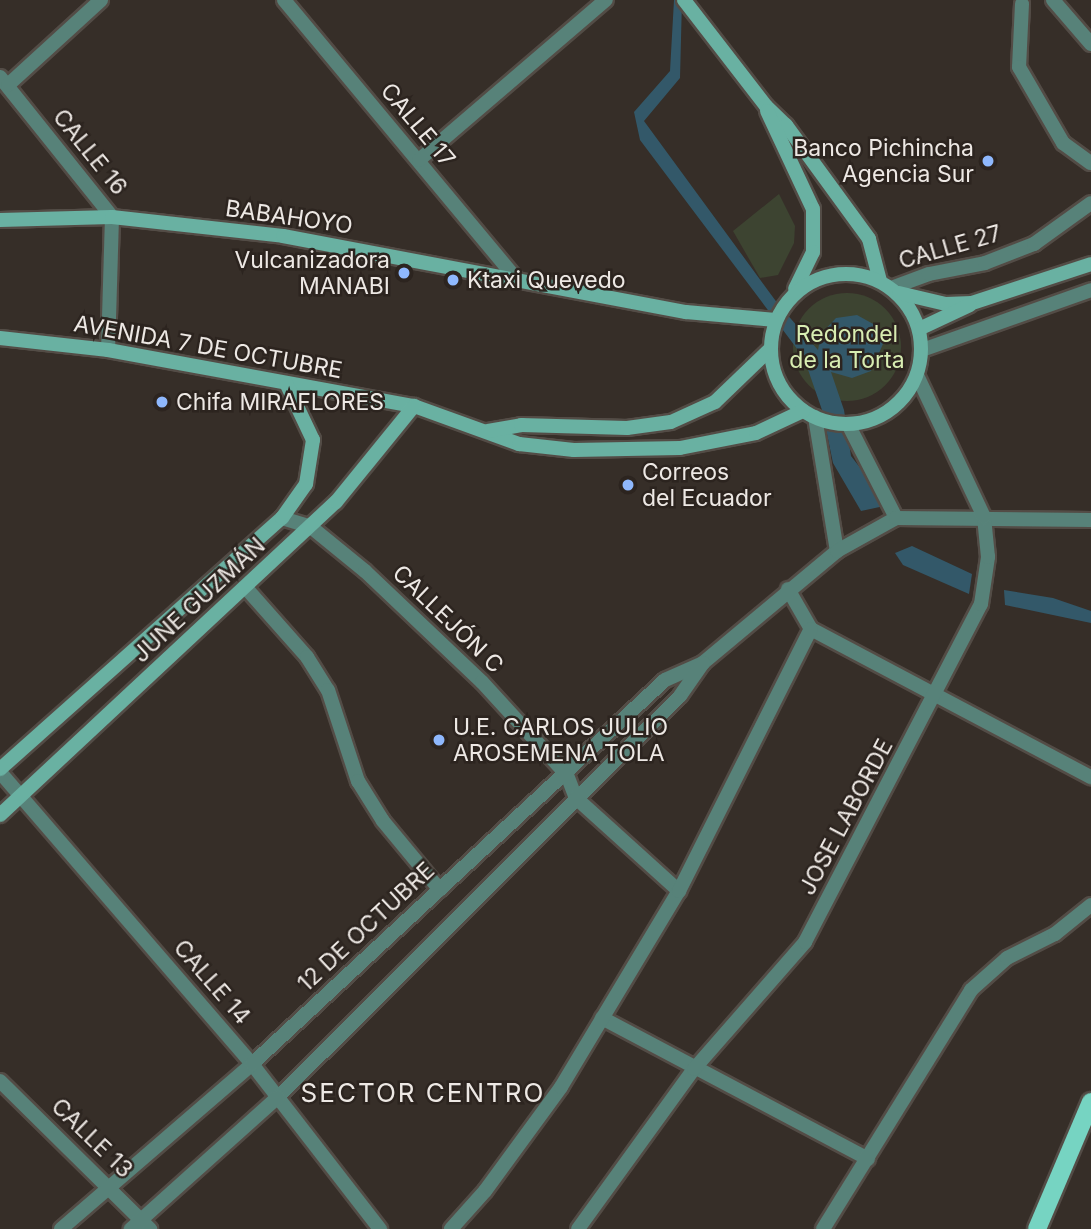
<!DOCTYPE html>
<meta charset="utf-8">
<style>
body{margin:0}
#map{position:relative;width:1091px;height:1229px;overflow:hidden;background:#362e28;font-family:Inter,sans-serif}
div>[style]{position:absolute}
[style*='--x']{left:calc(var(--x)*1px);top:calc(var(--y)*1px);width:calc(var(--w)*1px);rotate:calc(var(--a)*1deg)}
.green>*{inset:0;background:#3d4431}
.round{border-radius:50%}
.water>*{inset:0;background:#335869}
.roads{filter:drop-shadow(2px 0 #534c46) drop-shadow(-2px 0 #534c46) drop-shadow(0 2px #534c46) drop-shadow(0 -2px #534c46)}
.lane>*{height:14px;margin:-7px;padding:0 7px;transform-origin:7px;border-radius:7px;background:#578279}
.street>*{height:14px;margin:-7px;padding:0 7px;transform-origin:7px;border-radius:7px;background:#578279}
.secondary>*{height:14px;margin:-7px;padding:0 7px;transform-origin:7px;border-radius:7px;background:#69b1a2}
.secondary>.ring{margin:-7px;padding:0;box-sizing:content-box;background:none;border:14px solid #69b1a2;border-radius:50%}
.primary>*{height:18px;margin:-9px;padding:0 9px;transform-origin:9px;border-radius:9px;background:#76d4c2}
.dots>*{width:19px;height:19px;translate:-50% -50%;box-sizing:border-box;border:4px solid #2c241f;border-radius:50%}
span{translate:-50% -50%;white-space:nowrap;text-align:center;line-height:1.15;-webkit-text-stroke:5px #2c241f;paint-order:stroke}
.street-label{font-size:23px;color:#ede8e4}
.poi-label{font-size:23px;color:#ede8e4}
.right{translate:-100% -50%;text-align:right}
.left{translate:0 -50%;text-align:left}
.park-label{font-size:23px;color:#d8edb2}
.quarter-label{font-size:26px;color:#ede8e4;letter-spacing:2px}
</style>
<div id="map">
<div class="green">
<i style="clip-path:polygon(779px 194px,795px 226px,794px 243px,778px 275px,760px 278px,733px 231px)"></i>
<i class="round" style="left:793px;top:293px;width:108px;height:108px"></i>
</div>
<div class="water">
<i style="clip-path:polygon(674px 0,682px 0,680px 78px,644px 121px,778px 304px,818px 350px,821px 334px,836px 318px,857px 315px,875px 325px,883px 344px,871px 371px,852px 378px,831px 372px,844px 410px,851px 456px,889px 505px,861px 511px,833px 463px,822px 410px,804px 358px,640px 140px,634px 112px,670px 71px)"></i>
<i style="clip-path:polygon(912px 546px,972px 574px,969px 594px,903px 565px,895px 553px)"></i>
<i style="clip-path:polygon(1004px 590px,1053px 598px,1091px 611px,1091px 623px,1005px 605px)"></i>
</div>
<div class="roads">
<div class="lane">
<i style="--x:1022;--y:4;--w:63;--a:92.7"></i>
<i style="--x:1019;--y:67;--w:88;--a:59.9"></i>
<i style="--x:1063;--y:143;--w:34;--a:36"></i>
</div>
<div class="street">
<i style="--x:284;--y:0;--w:364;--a:50.2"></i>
<i style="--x:1053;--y:0;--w:58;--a:49.2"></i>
<i style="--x:0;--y:77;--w:179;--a:51.3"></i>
<i style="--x:112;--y:217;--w:133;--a:91.7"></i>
<i style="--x:8;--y:85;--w:126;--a:-42.4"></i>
<i style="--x:419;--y:160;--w:246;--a:-40.6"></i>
<i style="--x:891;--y:288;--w:40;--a:-20.2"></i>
<i style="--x:929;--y:274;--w:57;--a:-11.1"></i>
<i style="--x:985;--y:263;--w:53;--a:-21.2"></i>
<i style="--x:1034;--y:244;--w:70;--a:-35.7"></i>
<i style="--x:922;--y:350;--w:179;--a:-19.5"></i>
<i style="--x:815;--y:417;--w:136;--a:80.7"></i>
<i style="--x:848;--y:424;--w:106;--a:62.9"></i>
<i style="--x:282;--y:518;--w:30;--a:17"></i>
<i style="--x:311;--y:527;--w:70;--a:39.2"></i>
<i style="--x:365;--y:571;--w:161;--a:43.5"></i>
<i style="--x:482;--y:682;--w:126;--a:47.6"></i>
<i style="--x:567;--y:775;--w:25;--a:69"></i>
<i style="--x:576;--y:798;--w:139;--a:42.1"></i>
<i style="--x:246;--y:588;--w:92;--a:48.5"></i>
<i style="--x:307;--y:657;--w:39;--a:58"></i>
<i style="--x:328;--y:690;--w:96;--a:71.8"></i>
<i style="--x:358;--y:781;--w:47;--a:58"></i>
<i style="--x:383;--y:821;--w:89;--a:50.4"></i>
<i style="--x:788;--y:589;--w:46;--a:60.1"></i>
<i style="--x:811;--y:629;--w:317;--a:27.9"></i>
<i style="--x:703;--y:663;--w:175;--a:-39.9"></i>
<i style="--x:837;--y:551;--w:68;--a:-29.2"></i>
<i style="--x:896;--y:518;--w:195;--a:0.6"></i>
<i style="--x:0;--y:772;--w:386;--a:49.2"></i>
<i style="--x:252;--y:1064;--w:209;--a:52.2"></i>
<i style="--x:602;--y:1018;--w:301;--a:27.9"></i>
<i style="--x:0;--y:1081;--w:211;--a:44.6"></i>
<i style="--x:61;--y:1229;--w:252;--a:-40.8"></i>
<i style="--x:252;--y:1064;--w:564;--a:-42.92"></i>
<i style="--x:665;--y:680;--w:42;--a:-24.1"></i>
<i style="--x:703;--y:663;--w:40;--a:124.9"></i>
<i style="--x:680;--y:696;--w:568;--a:135.07"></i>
<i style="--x:278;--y:1097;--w:198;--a:138.1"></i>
<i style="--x:451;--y:1229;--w:51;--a:-48.2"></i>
<i style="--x:485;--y:1191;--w:129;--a:-53.8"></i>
<i style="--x:561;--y:1087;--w:229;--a:-59"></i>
<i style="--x:679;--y:891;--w:293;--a:-63.3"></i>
<i style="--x:578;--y:1229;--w:198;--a:-54.1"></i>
<i style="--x:694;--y:1069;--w:169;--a:-48.8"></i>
<i style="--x:805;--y:942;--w:381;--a:-62.5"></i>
<i style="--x:981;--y:604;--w:48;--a:-81.5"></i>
<i style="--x:988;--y:557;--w:40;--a:-95.7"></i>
<i style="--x:984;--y:517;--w:157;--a:-115.3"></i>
<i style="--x:823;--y:1229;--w:281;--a:-58.2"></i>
<i style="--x:971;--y:990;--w:48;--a:-41.6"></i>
<i style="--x:1007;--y:958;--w:54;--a:-26.6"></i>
<i style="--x:1055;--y:934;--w:46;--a:-38.9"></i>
</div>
<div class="secondary">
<i style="--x:684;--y:0;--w:134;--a:52.3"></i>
<i style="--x:766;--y:106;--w:28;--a:44"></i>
<i style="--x:786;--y:125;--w:141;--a:53.9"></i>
<i style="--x:869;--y:239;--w:43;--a:75.3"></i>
<i style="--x:767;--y:111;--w:108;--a:64.9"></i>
<i style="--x:813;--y:209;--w:43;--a:90"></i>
<i style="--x:813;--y:252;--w:41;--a:115.9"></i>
<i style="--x:0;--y:220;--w:112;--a:-1.5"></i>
<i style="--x:112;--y:217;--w:172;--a:6.3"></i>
<i style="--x:283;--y:236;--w:410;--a:10.7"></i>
<i style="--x:686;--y:312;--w:90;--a:5.1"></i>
<i class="ring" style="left:771px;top:274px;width:136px;height:136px"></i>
<i style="--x:899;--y:293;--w:48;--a:13.2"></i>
<i style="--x:946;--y:304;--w:26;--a:-2"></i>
<i style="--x:972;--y:303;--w:125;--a:-18.1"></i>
<i style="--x:919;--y:329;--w:56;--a:-25.2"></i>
<i style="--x:0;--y:338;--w:109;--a:6.3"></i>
<i style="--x:108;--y:350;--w:311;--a:10.4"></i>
<i style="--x:414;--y:406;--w:112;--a:19.9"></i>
<i style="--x:519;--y:444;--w:55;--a:6.2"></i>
<i style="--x:574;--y:450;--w:106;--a:-1.1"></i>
<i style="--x:680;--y:448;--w:77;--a:-11.2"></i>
<i style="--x:756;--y:433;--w:52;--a:-25.1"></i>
<i style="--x:488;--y:431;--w:34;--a:-10"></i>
<i style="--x:521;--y:425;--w:106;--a:1.6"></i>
<i style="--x:627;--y:428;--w:44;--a:-7.8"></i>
<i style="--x:671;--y:422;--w:48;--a:-24.4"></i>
<i style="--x:715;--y:402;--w:76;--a:-43.9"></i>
<i style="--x:0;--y:769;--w:378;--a:-41.7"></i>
<i style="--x:282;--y:518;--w:42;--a:-54.8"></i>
<i style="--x:306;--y:484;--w:45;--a:-81"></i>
<i style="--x:313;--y:440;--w:63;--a:-115.3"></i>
<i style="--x:0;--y:815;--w:459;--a:-43"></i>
<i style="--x:336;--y:502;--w:124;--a:-50.9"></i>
</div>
<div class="primary">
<i style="--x:1037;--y:1229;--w:138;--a:-67"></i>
</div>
</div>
<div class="dots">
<i style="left:988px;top:161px;background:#8fb8fd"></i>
<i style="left:404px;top:273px;background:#8fb8fd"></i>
<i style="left:453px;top:280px;background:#8fb8fd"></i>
<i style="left:162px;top:402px;background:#8fb8fd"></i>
<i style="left:628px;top:485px;background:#8fb8fd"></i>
<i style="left:439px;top:740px;background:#8fb8fd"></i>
</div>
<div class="street-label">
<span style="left:418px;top:125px;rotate:50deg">CALLE 17</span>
<span style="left:90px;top:152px;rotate:51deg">CALLE 16</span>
<span style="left:289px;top:217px;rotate:8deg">BABAHOYO</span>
<span style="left:950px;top:247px;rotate:-16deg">CALLE 27</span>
<span style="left:208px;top:347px;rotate:10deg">AVENIDA 7 DE OCTUBRE</span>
<span style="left:199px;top:600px;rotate:-43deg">JUNE GUZMÁN</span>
<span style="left:448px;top:619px;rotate:44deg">CALLEJÓN C</span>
<span style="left:846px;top:817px;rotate:-62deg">JOSE LABORDE</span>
<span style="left:366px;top:927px;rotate:-43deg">12 DE OCTUBRE</span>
<span style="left:212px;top:982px;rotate:49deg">CALLE 14</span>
<span style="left:92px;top:1138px;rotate:44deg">CALLE 13</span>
</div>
<div class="poi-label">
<span class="right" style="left:974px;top:161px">Banco Pichincha<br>Agencia Sur</span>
<span class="right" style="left:390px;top:273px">Vulcanizadora<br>MANABI</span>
<span class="left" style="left:467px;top:280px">Ktaxi Quevedo</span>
<span class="left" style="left:176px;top:402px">Chifa MIRAFLORES</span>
<span class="left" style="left:642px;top:485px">Correos<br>del Ecuador</span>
<span class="left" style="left:453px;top:740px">U.E. CARLOS JULIO<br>AROSEMENA TOLA</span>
</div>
<div class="park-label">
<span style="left:847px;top:347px">Redondel<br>de la Torta</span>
</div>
<div class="quarter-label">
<span style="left:423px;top:1093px">SECTOR CENTRO</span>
</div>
</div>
